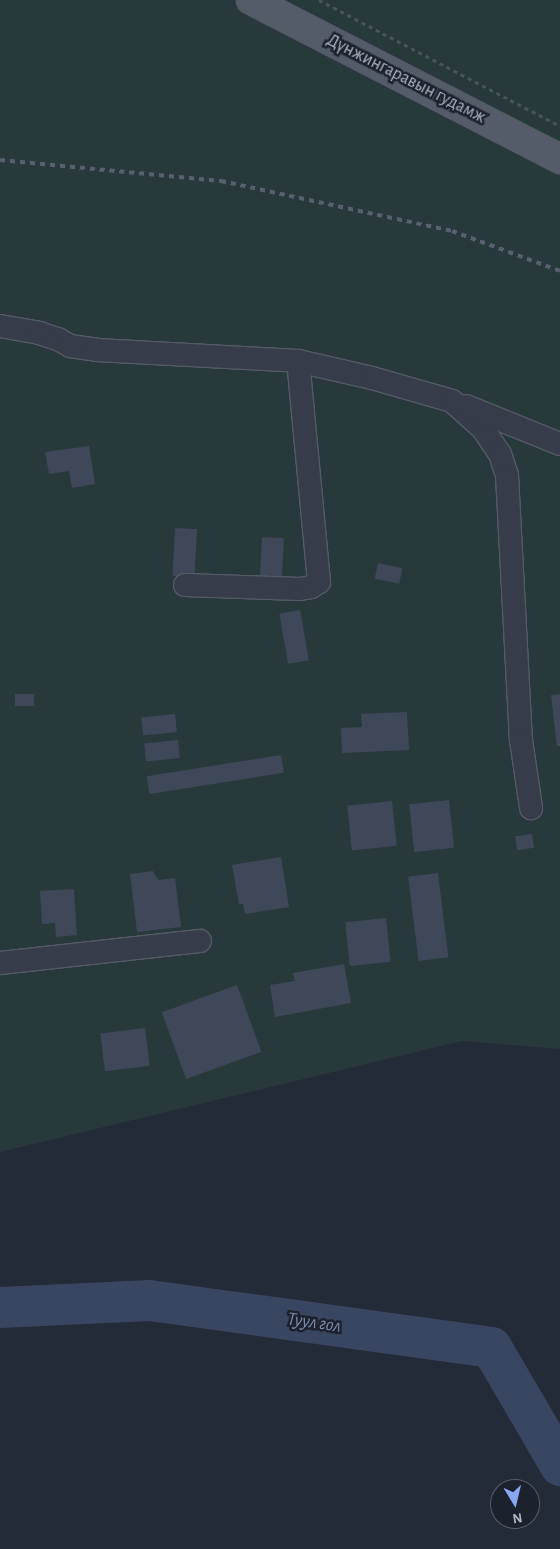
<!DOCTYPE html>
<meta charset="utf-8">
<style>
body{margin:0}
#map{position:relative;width:560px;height:1549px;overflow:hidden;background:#232a38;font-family:"Alegreya Sans",sans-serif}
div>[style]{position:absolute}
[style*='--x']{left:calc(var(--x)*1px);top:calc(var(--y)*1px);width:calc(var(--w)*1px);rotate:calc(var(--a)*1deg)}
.green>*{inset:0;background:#28393c}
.river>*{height:41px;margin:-20.5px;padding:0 20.5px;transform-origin:20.5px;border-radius:20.5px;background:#394661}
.building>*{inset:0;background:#3f4858;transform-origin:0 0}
.path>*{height:3px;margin-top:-1.5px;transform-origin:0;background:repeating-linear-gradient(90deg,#46565b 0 4px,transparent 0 8px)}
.roads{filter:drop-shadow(1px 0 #545a67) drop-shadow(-1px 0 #545a67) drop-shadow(0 1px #545a67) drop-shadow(0 -1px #545a67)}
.minor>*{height:22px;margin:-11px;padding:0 11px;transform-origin:11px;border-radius:11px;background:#363c49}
.major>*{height:28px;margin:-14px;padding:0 14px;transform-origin:14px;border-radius:14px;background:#545b69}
.rail>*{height:4px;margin-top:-2px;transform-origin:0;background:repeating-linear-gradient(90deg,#586070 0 5px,transparent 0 10px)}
span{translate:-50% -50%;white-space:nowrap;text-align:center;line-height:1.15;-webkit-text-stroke:5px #1c212e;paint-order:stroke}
.street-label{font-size:18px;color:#b1b7c5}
.water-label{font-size:19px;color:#7b8bab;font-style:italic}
.north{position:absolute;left:490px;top:1479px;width:50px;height:50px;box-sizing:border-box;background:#1c212e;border:1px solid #585d6a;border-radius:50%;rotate:171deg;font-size:14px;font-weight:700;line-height:20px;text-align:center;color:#b1b7c5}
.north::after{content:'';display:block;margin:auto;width:18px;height:22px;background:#8aa8f2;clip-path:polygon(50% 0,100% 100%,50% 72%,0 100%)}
</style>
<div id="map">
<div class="green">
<i style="clip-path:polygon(0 0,560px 0,560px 1049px,462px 1041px,0 1152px)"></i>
</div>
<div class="river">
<i style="--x:0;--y:1307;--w:149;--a:-2.7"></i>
<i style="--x:149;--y:1300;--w:345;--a:7.8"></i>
<i style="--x:491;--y:1347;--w:137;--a:59.7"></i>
</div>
<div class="building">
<i style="clip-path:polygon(89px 446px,95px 484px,72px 488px,69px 471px,49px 474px,45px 452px)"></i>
<i style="left:175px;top:528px;width:22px;height:48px;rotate:3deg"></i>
<i style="left:262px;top:537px;width:22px;height:47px;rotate:3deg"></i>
<i style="left:378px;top:563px;width:25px;height:16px;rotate:12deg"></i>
<i style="left:300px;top:610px;width:51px;height:21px;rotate:80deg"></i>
<i style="left:34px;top:694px;width:12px;height:19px;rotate:90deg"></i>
<i style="clip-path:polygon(560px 694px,560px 746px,557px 746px,551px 695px)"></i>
<i style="clip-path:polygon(407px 712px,409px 750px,342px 753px,341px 728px,362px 727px,361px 714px)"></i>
<i style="left:175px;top:714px;width:18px;height:34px;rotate:84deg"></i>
<i style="left:178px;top:740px;width:18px;height:34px;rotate:84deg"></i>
<i style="left:281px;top:755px;width:18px;height:136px;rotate:81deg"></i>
<i style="left:449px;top:800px;width:48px;height:40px;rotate:84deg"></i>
<i style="left:392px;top:801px;width:45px;height:45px;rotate:84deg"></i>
<i style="left:532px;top:834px;width:14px;height:17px;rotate:82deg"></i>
<i style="clip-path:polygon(281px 857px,289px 907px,245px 914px,243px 904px,239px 904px,232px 865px)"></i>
<i style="clip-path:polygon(153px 871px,158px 880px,175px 878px,181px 927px,137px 932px,130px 874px)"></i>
<i style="left:438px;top:873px;width:85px;height:30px;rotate:83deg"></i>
<i style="clip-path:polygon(74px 889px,77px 935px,56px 937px,55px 923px,42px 924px,40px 891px)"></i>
<i style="left:386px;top:918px;width:44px;height:41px;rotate:84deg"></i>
<i style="clip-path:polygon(344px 964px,351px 1003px,275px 1017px,270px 985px,295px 981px,293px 973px)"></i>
<i style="left:237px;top:985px;width:71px;height:80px;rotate:70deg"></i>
<i style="left:145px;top:1028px;width:38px;height:45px;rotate:83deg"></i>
</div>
<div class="path">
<i style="--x:319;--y:0;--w:272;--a:27.6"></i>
</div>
<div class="roads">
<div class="minor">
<i style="--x:0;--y:326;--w:40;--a:10"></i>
<i style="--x:39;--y:333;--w:20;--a:18"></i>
<i style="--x:58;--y:339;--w:14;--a:30"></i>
<i style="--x:70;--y:346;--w:27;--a:8"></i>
<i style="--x:97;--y:350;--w:201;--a:3.1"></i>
<i style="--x:298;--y:361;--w:76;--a:12.9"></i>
<i style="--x:372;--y:378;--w:83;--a:16"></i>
<i style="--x:452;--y:401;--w:42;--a:42.1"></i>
<i style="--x:483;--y:429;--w:30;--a:56"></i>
<i style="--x:500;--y:454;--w:22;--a:72"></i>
<i style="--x:507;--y:475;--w:265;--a:87"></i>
<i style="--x:521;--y:740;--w:69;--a:81.6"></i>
<i style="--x:466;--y:406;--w:101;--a:22"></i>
<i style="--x:185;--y:585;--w:115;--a:2"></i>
<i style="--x:300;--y:589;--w:11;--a:-10"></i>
<i style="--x:311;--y:587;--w:9;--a:-32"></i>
<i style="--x:319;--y:582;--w:222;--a:-95.4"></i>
<i style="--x:0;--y:963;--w:201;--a:-6.3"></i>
</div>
<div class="major">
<i style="--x:251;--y:0;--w:348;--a:27.2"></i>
</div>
</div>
<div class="rail">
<i style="--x:0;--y:160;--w:222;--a:5.4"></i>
<i style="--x:221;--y:181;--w:236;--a:12.2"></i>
<i style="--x:452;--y:231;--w:115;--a:20.3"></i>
</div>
<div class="street-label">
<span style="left:406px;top:79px;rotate:27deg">Дүнжингаравын гудамж</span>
</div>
<div class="water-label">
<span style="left:314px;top:1323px;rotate:8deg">Туул гол</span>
</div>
<div class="north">N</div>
</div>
